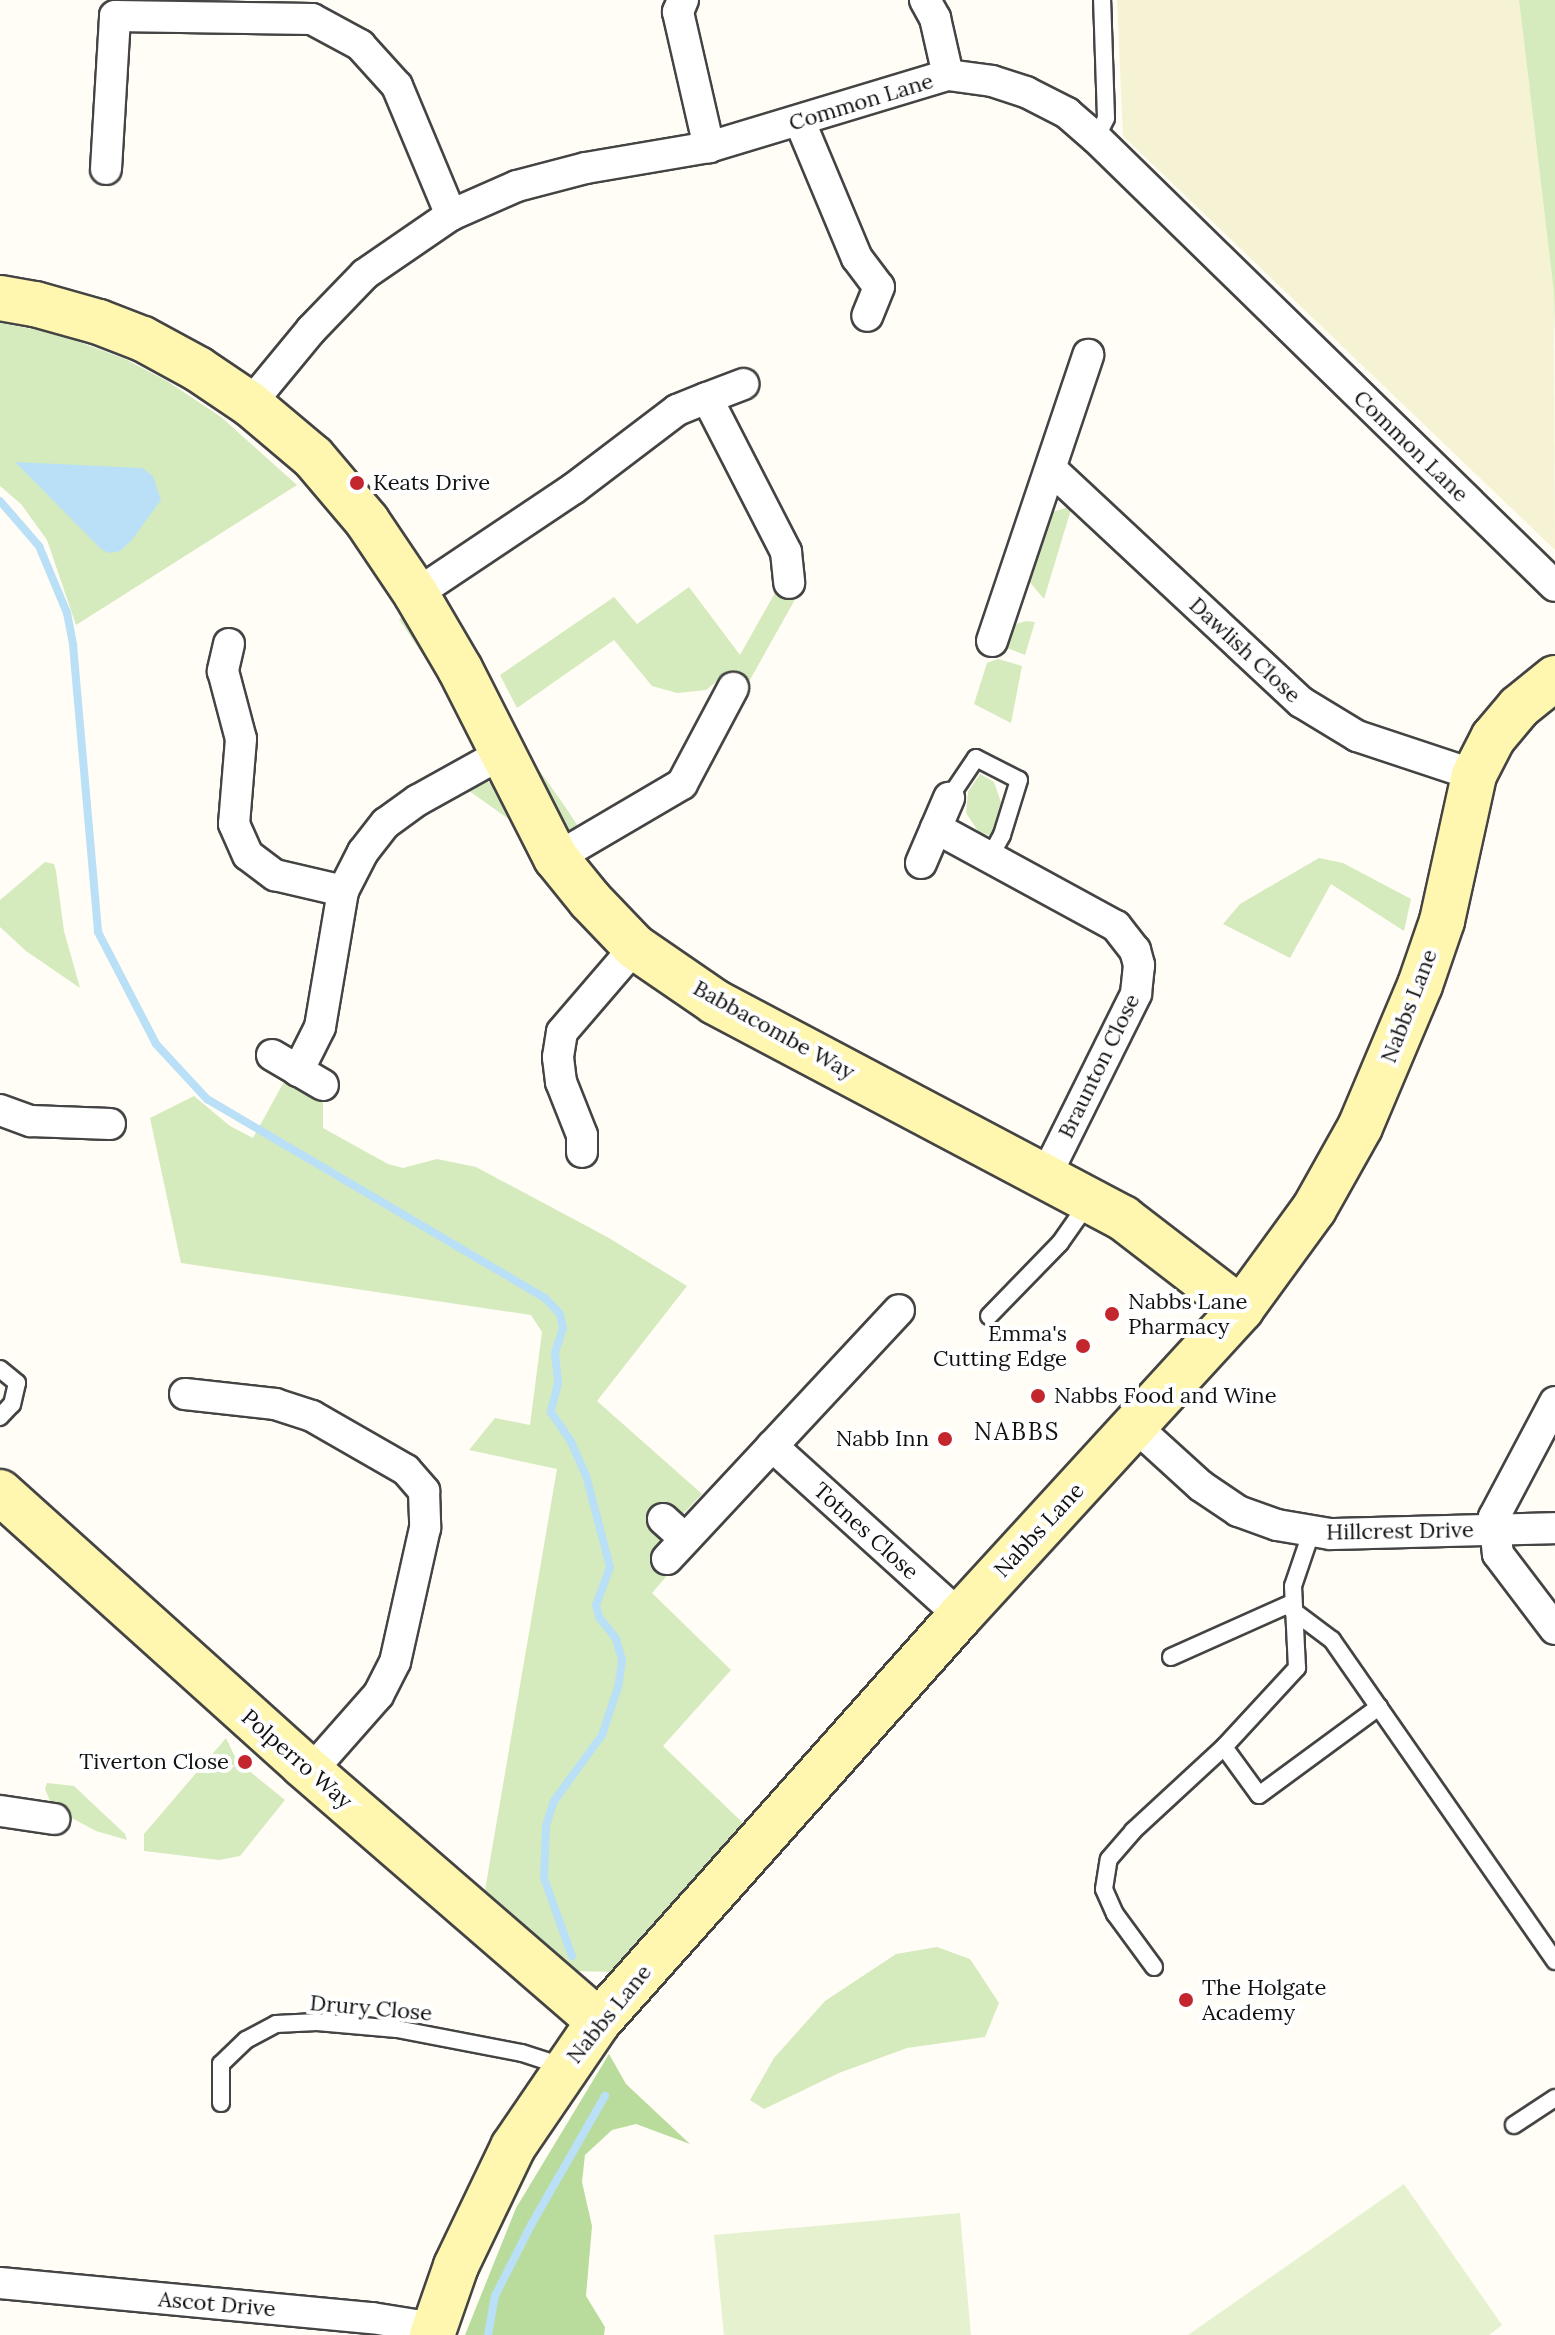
<!DOCTYPE html>
<style>
body{margin:0}
#map{position:relative;width:1555px;height:2335px;overflow:hidden;background:#fffdf5;font-family:Lora,serif}
div>[style]{position:absolute}
[style*='--x']{left:calc(var(--x)*1px);top:calc(var(--y)*1px);width:calc(var(--w)*1px);rotate:calc(var(--a)*1deg)}
.farmland>*{inset:0;background:#f6f3d4}
.green>*{inset:0;background:#d5ebbd}
.forest>*{inset:0;background:#b9dc9c}
.pitch>*{inset:0;background:#e6f2cf}
.water>*{inset:0;background:#b9e0f7}
.stream>*{height:8px;margin:-4px;padding:0 4px;transform-origin:4px;border-radius:4px;background:#b9e0f7}
.roads{filter:drop-shadow(2px 0 #444) drop-shadow(-2px 0 #444) drop-shadow(0 2px #444) drop-shadow(0 -2px #444)}
.lane>*{height:16px;margin:-8px;padding:0 8px;transform-origin:8px;border-radius:8px;background:#fff}
.street>*{height:30px;margin:-15px;padding:0 15px;transform-origin:15px;border-radius:15px;background:#fff}
.secondary>*{height:44px;margin:-22px;padding:0 22px;transform-origin:22px;border-radius:22px;background:#fff6b0}
.dots>*{width:22px;height:22px;translate:-50% -50%;box-sizing:border-box;border:4px solid #fff;border-radius:50%}
span{translate:-50% -50%;white-space:nowrap;text-align:center;line-height:1.15;-webkit-text-stroke:8px #fff;paint-order:stroke}
.street-label{font-size:22px;color:#111}
.poi-label{font-size:22px;color:#111}
.left{translate:0 -50%;text-align:left}
.right{translate:-100% -50%;text-align:right}
.neighbourhood-label{font-size:24px;color:#111;letter-spacing:2px}
</style>
<div id="map">
<div class="farmland">
<i style="clip-path:polygon(1117px 0,1519px 0,1554px 293px,1555px 550px,1123px 136px)"></i>
</div>
<div class="green">
<i style="clip-path:polygon(1519px 0,1555px 0,1555px 335px,1554px 293px)"></i>
<i style="clip-path:polygon(0 323px,58px 334px,125px 359px,167px 381px,221px 417px,297px 485px,76px 625px,47px 540px,21px 504px,0 486px)"></i>
<i style="clip-path:polygon(1072px 506px,1044px 599px,1028px 580px,1037px 547px,1052px 512px)"></i>
<i style="clip-path:polygon(689px 587px,740px 655px,776px 591px,797px 596px,747px 685px,721px 678px,706px 690px,677px 693px,652px 686px,614px 640px,517px 708px,500px 675px,614px 597px,637px 624px)"></i>
<i style="clip-path:polygon(410px 614px,465px 718px,399px 619px)"></i>
<i style="clip-path:polygon(1026px 621px,1035px 622px,1025px 655px,1002px 646px,1013px 625px)"></i>
<i style="clip-path:polygon(998px 659px,1022px 666px,1011px 723px,974px 704px,987px 663px)"></i>
<i style="clip-path:polygon(519px 742px,564px 805px,581px 831px,568px 834px)"></i>
<i style="clip-path:polygon(980px 774px,994px 782px,1005px 814px,993px 837px,978px 831px,966px 813px,968px 792px)"></i>
<i style="clip-path:polygon(488px 782px,499px 788px,513px 822px,465px 788px)"></i>
<i style="clip-path:polygon(1319px 858px,1343px 863px,1411px 899px,1404px 931px,1331px 884px,1290px 958px,1223px 924px,1240px 904px)"></i>
<i style="clip-path:polygon(45px 862px,54px 864px,56px 871px,64px 931px,80px 988px,26px 951px,0 927px,0 900px)"></i>
<i style="clip-path:polygon(285px 1080px,323px 1101px,323px 1128px,388px 1164px,403px 1168px,437px 1159px,476px 1167px,609px 1238px,687px 1286px,597px 1401px,702px 1494px,684px 1513px,668px 1507px,653px 1522px,661px 1539px,652px 1552px,671px 1571px,652px 1593px,731px 1670px,663px 1746px,745px 1825px,618px 1972px,570px 1971px,484px 1896px,557px 1469px,469px 1450px,495px 1418px,530px 1425px,542px 1332px,531px 1315px,181px 1263px,150px 1118px,194px 1096px,230px 1126px,253px 1138px)"></i>
<i style="clip-path:polygon(226px 1738px,237px 1761px,285px 1800px,240px 1856px,219px 1860px,144px 1851px,144px 1834px)"></i>
<i style="clip-path:polygon(47px 1783px,74px 1786px,125px 1834px,127px 1840px,96px 1831px,53px 1808px,45px 1789px)"></i>
<i style="clip-path:polygon(937px 1947px,970px 1959px,999px 2003px,985px 2037px,907px 2048px,839px 2073px,764px 2109px,750px 2100px,774px 2058px,825px 2001px,896px 1954px)"></i>
<i style="clip-path:polygon(590px 2059px,594px 2068px,550px 2129px,471px 2291px,456px 2335px,449px 2335px,541px 2132px)"></i>
</div>
<div class="forest">
<i style="clip-path:polygon(609px 2054px,626px 2084px,690px 2144px,636px 2124px,612px 2130px,585px 2155px,582px 2182px,592px 2226px,586px 2296px,605px 2327px,604px 2335px,465px 2335px,516px 2208px)"></i>
</div>
<div class="pitch">
<i style="clip-path:polygon(1404px 2184px,1502px 2325px,1489px 2335px,1188px 2335px)"></i>
<i style="clip-path:polygon(960px 2213px,971px 2335px,724px 2335px,714px 2235px)"></i>
</div>
<div class="water">
<i style="clip-path:polygon(15px 462px,142px 468px,153px 476px,161px 500px,131px 541px,120px 551px,109px 553px,101px 549px)"></i>
</div>
<div class="stream">
<i style="--x:0;--y:501;--w:60;--a:49.1"></i>
<i style="--x:39;--y:546;--w:73;--a:67.3"></i>
<i style="--x:67;--y:613;--w:33;--a:79"></i>
<i style="--x:73;--y:645;--w:288;--a:85"></i>
<i style="--x:98;--y:932;--w:126;--a:62.6"></i>
<i style="--x:156;--y:1044;--w:75;--a:47.2"></i>
<i style="--x:207;--y:1099;--w:392;--a:30.5"></i>
<i style="--x:545;--y:1298;--w:22;--a:47"></i>
<i style="--x:560;--y:1314;--w:14;--a:78"></i>
<i style="--x:563;--y:1328;--w:26;--a:108"></i>
<i style="--x:555;--y:1353;--w:30;--a:84"></i>
<i style="--x:558;--y:1383;--w:30;--a:104"></i>
<i style="--x:551;--y:1412;--w:36;--a:56"></i>
<i style="--x:571;--y:1442;--w:36;--a:66"></i>
<i style="--x:586;--y:1475;--w:95;--a:75.4"></i>
<i style="--x:610;--y:1567;--w:40;--a:110.2"></i>
<i style="--x:596;--y:1605;--w:12;--a:76"></i>
<i style="--x:599;--y:1617;--w:28;--a:52"></i>
<i style="--x:616;--y:1639;--w:22;--a:74"></i>
<i style="--x:622;--y:1660;--w:27;--a:98"></i>
<i style="--x:618;--y:1687;--w:51;--a:108.4"></i>
<i style="--x:602;--y:1735;--w:82;--a:126"></i>
<i style="--x:554;--y:1801;--w:26;--a:108"></i>
<i style="--x:546;--y:1826;--w:52;--a:92.2"></i>
<i style="--x:544;--y:1878;--w:83;--a:70.3"></i>
<i style="--x:488;--y:2335;--w:40;--a:-80"></i>
<i style="--x:495;--y:2296;--w:80;--a:-63.1"></i>
<i style="--x:531;--y:2225;--w:149;--a:-60.2"></i>
</div>
<div class="roads">
<div class="lane">
<i style="--x:1096;--y:138;--w:22;--a:-63"></i>
<i style="--x:1106;--y:118;--w:118;--a:-91.9"></i>
<i style="--x:949;--y:798;--w:48;--a:-56"></i>
<i style="--x:976;--y:758;--w:48;--a:27.1"></i>
<i style="--x:1019;--y:780;--w:58;--a:107.2"></i>
<i style="--x:1002;--y:835;--w:26;--a:119"></i>
<i style="--x:989;--y:1316;--w:102;--a:-45.8"></i>
<i style="--x:1060;--y:1243;--w:49;--a:-55"></i>
<i style="--x:0;--y:1369;--w:22;--a:39"></i>
<i style="--x:17;--y:1383;--w:22;--a:103"></i>
<i style="--x:12;--y:1404;--w:18;--a:133"></i>
<i style="--x:1292;--y:1610;--w:50;--a:36.9"></i>
<i style="--x:1332;--y:1640;--w:391;--a:55.2"></i>
<i style="--x:1171;--y:1657;--w:133;--a:-24.1"></i>
<i style="--x:1224;--y:1747;--w:59;--a:53.9"></i>
<i style="--x:1259;--y:1795;--w:149;--a:-36.3"></i>
<i style="--x:1154;--y:1967;--w:66;--a:-126.3"></i>
<i style="--x:1115;--y:1914;--w:27;--a:-114"></i>
<i style="--x:1104;--y:1889;--w:30;--a:-81"></i>
<i style="--x:1109;--y:1859;--w:37;--a:-49"></i>
<i style="--x:1133;--y:1831;--w:124;--a:-42.7"></i>
<i style="--x:1224;--y:1747;--w:108;--a:-47.3"></i>
<i style="--x:1297;--y:1668;--w:82;--a:-92.8"></i>
<i style="--x:1293;--y:1586;--w:56;--a:-71.2"></i>
<i style="--x:221;--y:2103;--w:39;--a:-90"></i>
<i style="--x:221;--y:2064;--w:35;--a:-44"></i>
<i style="--x:246;--y:2040;--w:34;--a:-28"></i>
<i style="--x:276;--y:2024;--w:41;--a:-2.8"></i>
<i style="--x:317;--y:2022;--w:80;--a:5"></i>
<i style="--x:397;--y:2029;--w:127;--a:10.9"></i>
<i style="--x:522;--y:2053;--w:45;--a:18"></i>
<i style="--x:1514;--y:2125;--w:49;--a:-33.4"></i>
</div>
<div class="street">
<i style="--x:683;--y:0;--w:13;--a:113"></i>
<i style="--x:678;--y:12;--w:139;--a:77.1"></i>
<i style="--x:925;--y:0;--w:21;--a:61"></i>
<i style="--x:935;--y:18;--w:58;--a:77.2"></i>
<i style="--x:800;--y:122;--w:147;--a:67.3"></i>
<i style="--x:857;--y:258;--w:36;--a:53"></i>
<i style="--x:879;--y:287;--w:31;--a:112"></i>
<i style="--x:106;--y:169;--w:153;--a:-86.6"></i>
<i style="--x:115;--y:16;--w:197;--a:0.9"></i>
<i style="--x:312;--y:19;--w:55;--a:28.4"></i>
<i style="--x:360;--y:45;--w:55;--a:47.9"></i>
<i style="--x:397;--y:86;--w:140;--a:67.3"></i>
<i style="--x:707;--y:398;--w:39;--a:-21"></i>
<i style="--x:250;--y:404;--w:96;--a:-50.5"></i>
<i style="--x:311;--y:330;--w:78;--a:-46"></i>
<i style="--x:365;--y:274;--w:104;--a:-34.5"></i>
<i style="--x:451;--y:215;--w:72;--a:-23.7"></i>
<i style="--x:517;--y:186;--w:71;--a:-14.6"></i>
<i style="--x:586;--y:168;--w:125;--a:-9.7"></i>
<i style="--x:709;--y:147;--w:250;--a:-16.8"></i>
<i style="--x:948;--y:75;--w:44;--a:7.8"></i>
<i style="--x:992;--y:81;--w:36;--a:18"></i>
<i style="--x:1026;--y:92;--w:46;--a:27.1"></i>
<i style="--x:1067;--y:113;--w:38;--a:41"></i>
<i style="--x:1096;--y:138;--w:641;--a:44.31"></i>
<i style="--x:1051;--y:469;--w:342;--a:43"></i>
<i style="--x:1301;--y:702;--w:66;--a:31.3"></i>
<i style="--x:1357;--y:736;--w:123;--a:18.4"></i>
<i style="--x:416;--y:594;--w:189;--a:-33.8"></i>
<i style="--x:573;--y:489;--w:131;--a:-37.2"></i>
<i style="--x:677;--y:410;--w:32;--a:-22"></i>
<i style="--x:707;--y:398;--w:173;--a:62.8"></i>
<i style="--x:786;--y:552;--w:31;--a:84"></i>
<i style="--x:992;--y:641;--w:302;--a:-71.4"></i>
<i style="--x:229;--y:644;--w:28;--a:103"></i>
<i style="--x:223;--y:671;--w:70;--a:75.2"></i>
<i style="--x:241;--y:739;--w:85;--a:94.7"></i>
<i style="--x:234;--y:824;--w:34;--a:66"></i>
<i style="--x:248;--y:855;--w:34;--a:37"></i>
<i style="--x:275;--y:875;--w:70;--a:13.2"></i>
<i style="--x:936;--y:828;--w:205;--a:28.6"></i>
<i style="--x:1116;--y:926;--w:31;--a:52"></i>
<i style="--x:1135;--y:950;--w:16;--a:75"></i>
<i style="--x:1139;--y:965;--w:29;--a:96"></i>
<i style="--x:1136;--y:994;--w:202;--a:116.4"></i>
<i style="--x:556;--y:858;--w:146;--a:-30.4"></i>
<i style="--x:682;--y:784;--w:109;--a:-62"></i>
<i style="--x:921;--y:863;--w:71;--a:-66.7"></i>
<i style="--x:272;--y:1055;--w:59;--a:30.5"></i>
<i style="--x:298;--y:1071;--w:49;--a:-63.4"></i>
<i style="--x:320;--y:1027;--w:138;--a:-80.4"></i>
<i style="--x:343;--y:891;--w:44;--a:-62.9"></i>
<i style="--x:363;--y:852;--w:37;--a:-52"></i>
<i style="--x:386;--y:823;--w:39;--a:-36"></i>
<i style="--x:418;--y:800;--w:95;--a:-29"></i>
<i style="--x:0;--y:1110;--w:33;--a:20"></i>
<i style="--x:31;--y:1121;--w:79;--a:2.2"></i>
<i style="--x:582;--y:1152;--w:17;--a:-90"></i>
<i style="--x:582;--y:1135;--w:57;--a:-111.6"></i>
<i style="--x:561;--y:1082;--w:25;--a:-97"></i>
<i style="--x:558;--y:1057;--w:25;--a:-81"></i>
<i style="--x:562;--y:1032;--w:112;--a:-49.3"></i>
<i style="--x:185;--y:1394;--w:91;--a:6.3"></i>
<i style="--x:275;--y:1404;--w:39;--a:18"></i>
<i style="--x:312;--y:1416;--w:108;--a:29.9"></i>
<i style="--x:406;--y:1470;--w:28;--a:49"></i>
<i style="--x:424;--y:1491;--w:37;--a:88"></i>
<i style="--x:425;--y:1528;--w:137;--a:102.6"></i>
<i style="--x:395;--y:1662;--w:37;--a:117"></i>
<i style="--x:378;--y:1695;--w:101;--a:131.4"></i>
<i style="--x:1555;--y:1402;--w:130;--a:117.9"></i>
<i style="--x:1494;--y:1517;--w:37;--a:84"></i>
<i style="--x:1498;--y:1554;--w:94;--a:52.8"></i>
<i style="--x:1135;--y:1426;--w:89;--a:42.3"></i>
<i style="--x:1201;--y:1486;--w:45;--a:34"></i>
<i style="--x:1238;--y:1511;--w:41;--a:19.7"></i>
<i style="--x:1277;--y:1525;--w:54;--a:9.6"></i>
<i style="--x:1330;--y:1534;--w:225;--a:-1.5"></i>
<i style="--x:772;--y:1446;--w:253;--a:42.1"></i>
<i style="--x:663;--y:1519;--w:30;--a:42"></i>
<i style="--x:667;--y:1559;--w:340;--a:-47"></i>
<i style="--x:0;--y:1811;--w:55;--a:8.4"></i>
<i style="--x:0;--y:2283;--w:374;--a:5.4"></i>
<i style="--x:372;--y:2318;--w:63;--a:9.2"></i>
</div>
<div class="secondary">
<i style="--x:0;--y:298;--w:36;--a:10"></i>
<i style="--x:35;--y:304;--w:66;--a:15.7"></i>
<i style="--x:99;--y:322;--w:47;--a:21.1"></i>
<i style="--x:143;--y:339;--w:63;--a:28.6"></i>
<i style="--x:198;--y:369;--w:63;--a:33.9"></i>
<i style="--x:250;--y:404;--w:82;--a:40.1"></i>
<i style="--x:313;--y:457;--w:84;--a:49.8"></i>
<i style="--x:367;--y:521;--w:88;--a:56.1"></i>
<i style="--x:416;--y:594;--w:87;--a:59.6"></i>
<i style="--x:460;--y:669;--w:212;--a:63.1"></i>
<i style="--x:556;--y:858;--w:54;--a:51"></i>
<i style="--x:590;--y:900;--w:65;--a:46.2"></i>
<i style="--x:635;--y:947;--w:97;--a:34.5"></i>
<i style="--x:715;--y:1002;--w:462;--a:27.9"></i>
<i style="--x:1123;--y:1218;--w:149;--a:37.6"></i>
<i style="--x:0;--y:1492;--w:408;--a:42"></i>
<i style="--x:303;--y:1765;--w:391;--a:40.9"></i>
<i style="--x:432;--y:2335;--w:73;--a:-70.8"></i>
<i style="--x:456;--y:2266;--w:132;--a:-64.4"></i>
<i style="--x:513;--y:2147;--w:153;--a:-55.7"></i>
<i style="--x:599;--y:2021;--w:543;--a:-48.29"></i>
<i style="--x:960;--y:1616;--w:416;--a:-47.5"></i>
<i style="--x:1241;--y:1309;--w:124;--a:-53.9"></i>
<i style="--x:1314;--y:1209;--w:94;--a:-60.7"></i>
<i style="--x:1360;--y:1127;--w:154;--a:-67.1"></i>
<i style="--x:1420;--y:985;--w:68;--a:-71"></i>
<i style="--x:1442;--y:921;--w:149;--a:-77.6"></i>
<i style="--x:1474;--y:775;--w:42;--a:-62.8"></i>
<i style="--x:1493;--y:738;--w:40;--a:-50"></i>
<i style="--x:1519;--y:707;--w:46;--a:-38.9"></i>
</div>
</div>
<div class="dots">
<i style="left:357px;top:483px;background:#c4262e"></i>
<i style="left:1112px;top:1314px;background:#c4262e"></i>
<i style="left:1083px;top:1346px;background:#c4262e"></i>
<i style="left:1038px;top:1396px;background:#c4262e"></i>
<i style="left:945px;top:1439px;background:#c4262e"></i>
<i style="left:245px;top:1762px;background:#c4262e"></i>
<i style="left:1186px;top:2000px;background:#c4262e"></i>
</div>
<div class="street-label">
<span style="left:861px;top:102px;rotate:-17deg">Common Lane</span>
<span style="left:1411px;top:446px;rotate:44deg">Common Lane</span>
<span style="left:1245px;top:650px;rotate:43deg">Dawlish Close</span>
<span style="left:1409px;top:1006px;rotate:-69deg">Nabbs Lane</span>
<span style="left:774px;top:1030px;rotate:29deg">Babbacombe Way</span>
<span style="left:1099px;top:1066px;rotate:-64deg">Braunton Close</span>
<span style="left:1039px;top:1530px;rotate:-47deg">Nabbs Lane</span>
<span style="left:866px;top:1531px;rotate:42deg">Totnes Close</span>
<span style="left:1400px;top:1531px;rotate:-1deg">Hillcrest Drive</span>
<span style="left:297px;top:1759px;rotate:41deg">Polperro Way</span>
<span style="left:371px;top:2008px;rotate:5deg">Drury Close</span>
<span style="left:609px;top:2014px;rotate:-51deg">Nabbs Lane</span>
<span style="left:217px;top:2304px;rotate:5deg">Ascot Drive</span>
</div>
<div class="poi-label">
<span class="left" style="left:373px;top:483px">Keats Drive</span>
<span class="left" style="left:1128px;top:1314px">Nabbs Lane<br>Pharmacy</span>
<span class="right" style="left:1067px;top:1346px">Emma's<br>Cutting Edge</span>
<span class="left" style="left:1054px;top:1396px">Nabbs Food and Wine</span>
<span class="right" style="left:929px;top:1439px">Nabb Inn</span>
<span class="right" style="left:229px;top:1762px">Tiverton Close</span>
<span class="left" style="left:1202px;top:2000px">The Holgate<br>Academy</span>
</div>
<div class="neighbourhood-label">
<span style="left:1017px;top:1432px">NABBS</span>
</div>
</div>
